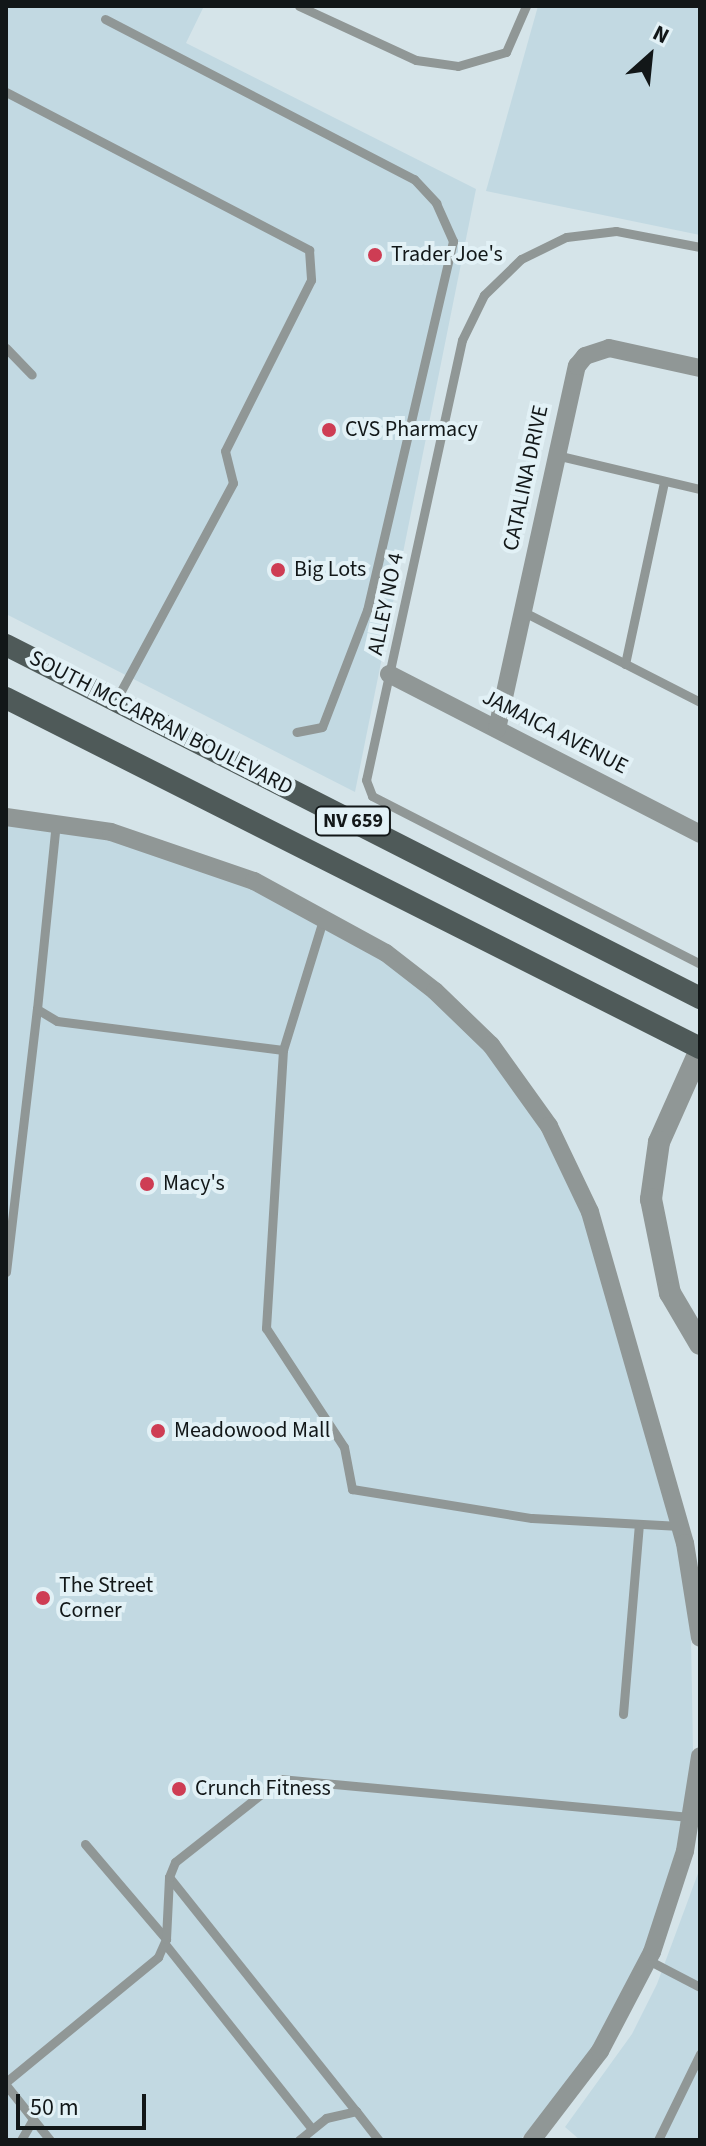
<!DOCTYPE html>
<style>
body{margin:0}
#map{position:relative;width:706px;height:2146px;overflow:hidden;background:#d5e4e9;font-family:"Source Sans 3",sans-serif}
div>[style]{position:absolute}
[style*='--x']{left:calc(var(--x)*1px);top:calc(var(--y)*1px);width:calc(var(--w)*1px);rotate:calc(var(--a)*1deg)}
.built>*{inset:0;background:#c2d9e2}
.service>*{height:9px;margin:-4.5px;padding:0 4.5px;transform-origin:4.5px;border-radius:4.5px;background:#909796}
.minor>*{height:18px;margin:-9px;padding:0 9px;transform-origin:9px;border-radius:9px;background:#909796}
.tertiary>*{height:22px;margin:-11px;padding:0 11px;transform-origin:11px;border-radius:11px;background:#909796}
.primary>*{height:22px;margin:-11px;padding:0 11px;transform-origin:11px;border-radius:11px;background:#4f5a59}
.dots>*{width:22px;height:22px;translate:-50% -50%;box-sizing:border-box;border:4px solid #e2f1f6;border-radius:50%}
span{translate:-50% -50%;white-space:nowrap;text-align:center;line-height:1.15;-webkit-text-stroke:8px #e2f1f6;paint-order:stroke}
.shield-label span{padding:2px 6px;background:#e2f1f6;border:2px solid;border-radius:6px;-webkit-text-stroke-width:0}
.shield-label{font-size:20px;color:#121718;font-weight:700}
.poi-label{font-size:22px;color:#121718}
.left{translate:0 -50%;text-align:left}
.street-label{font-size:22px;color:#121718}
.frame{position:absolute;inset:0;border:8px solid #121718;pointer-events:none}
.north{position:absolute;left:610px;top:16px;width:80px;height:80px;-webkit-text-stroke:6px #e2f1f6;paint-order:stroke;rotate:27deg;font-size:22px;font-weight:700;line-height:32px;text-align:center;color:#121718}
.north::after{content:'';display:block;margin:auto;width:28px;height:36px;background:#121718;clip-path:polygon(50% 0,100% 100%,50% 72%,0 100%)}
.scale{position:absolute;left:16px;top:2094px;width:130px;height:36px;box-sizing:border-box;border:4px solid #121718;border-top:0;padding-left:10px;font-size:24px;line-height:28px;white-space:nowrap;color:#121718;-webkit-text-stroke:6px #e2f1f6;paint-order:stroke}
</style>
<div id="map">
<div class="built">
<i style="clip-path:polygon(6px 6px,204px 6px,186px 43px,476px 189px,355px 792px,6px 614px)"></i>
<i style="clip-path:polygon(538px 6px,700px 6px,700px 235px,486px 191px)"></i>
<i style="clip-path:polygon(6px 823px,81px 833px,202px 866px,294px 905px,435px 991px,511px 1079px,559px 1162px,590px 1229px,676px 1532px,691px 1636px,693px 1752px,688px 1812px,643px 1956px,608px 2024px,558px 2097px,520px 2140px,6px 2140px)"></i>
<i style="clip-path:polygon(700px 1868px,700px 2140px,580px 2140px,565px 2127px,632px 2034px,657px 1984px)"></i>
</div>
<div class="service">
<i style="--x:299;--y:6;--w:129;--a:24.8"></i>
<i style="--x:416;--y:60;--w:42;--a:8.1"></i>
<i style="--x:458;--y:66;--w:50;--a:-16.3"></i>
<i style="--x:506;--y:52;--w:50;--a:-66.5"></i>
<i style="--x:105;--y:19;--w:348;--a:27.4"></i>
<i style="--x:414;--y:179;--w:33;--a:47"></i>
<i style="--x:436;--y:203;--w:42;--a:65.9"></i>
<i style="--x:453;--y:241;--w:379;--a:103.1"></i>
<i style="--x:367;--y:610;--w:125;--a:111"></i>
<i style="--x:322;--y:727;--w:26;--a:169"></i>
<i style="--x:6;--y:92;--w:342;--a:27.5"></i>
<i style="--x:309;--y:250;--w:30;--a:86"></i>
<i style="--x:311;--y:280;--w:191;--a:116.7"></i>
<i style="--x:225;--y:451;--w:33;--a:76"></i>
<i style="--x:233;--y:483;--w:247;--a:118.3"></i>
<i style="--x:700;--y:247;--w:86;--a:-169.2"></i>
<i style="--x:616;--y:231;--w:50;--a:173.2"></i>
<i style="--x:566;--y:237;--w:50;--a:153.9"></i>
<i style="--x:521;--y:259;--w:52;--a:135.8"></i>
<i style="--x:484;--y:295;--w:50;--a:116.1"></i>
<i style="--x:462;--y:340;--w:450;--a:102.3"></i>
<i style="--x:366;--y:780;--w:17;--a:69"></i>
<i style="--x:372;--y:796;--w:369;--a:27.1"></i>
<i style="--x:6;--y:348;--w:37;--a:46"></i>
<i style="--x:556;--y:455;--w:148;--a:13.3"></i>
<i style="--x:522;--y:611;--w:200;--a:27.1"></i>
<i style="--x:625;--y:664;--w:186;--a:-77.9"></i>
<i style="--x:37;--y:1009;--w:188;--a:-84.2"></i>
<i style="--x:283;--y:1050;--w:139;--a:-72.9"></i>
<i style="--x:6;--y:1272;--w:265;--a:-83.3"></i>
<i style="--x:37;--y:1009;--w:23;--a:31"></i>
<i style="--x:57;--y:1021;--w:228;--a:7.3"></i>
<i style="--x:283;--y:1050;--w:279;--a:93.5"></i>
<i style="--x:266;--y:1328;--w:142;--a:56.8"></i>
<i style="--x:344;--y:1447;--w:43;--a:79.2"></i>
<i style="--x:352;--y:1489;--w:182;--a:9.2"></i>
<i style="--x:532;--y:1518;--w:148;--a:3.1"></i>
<i style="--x:623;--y:1714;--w:190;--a:-85.2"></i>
<i style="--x:85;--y:1844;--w:125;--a:49.5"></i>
<i style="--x:169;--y:1877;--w:300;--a:51.4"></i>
<i style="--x:165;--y:1944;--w:236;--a:51.5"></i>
<i style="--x:648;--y:1960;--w:59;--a:27.4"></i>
<i style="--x:6;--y:2082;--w:197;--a:-39.4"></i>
<i style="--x:158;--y:1957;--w:20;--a:-66"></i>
<i style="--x:166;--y:1939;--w:62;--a:-87.2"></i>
<i style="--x:169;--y:1877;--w:16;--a:-68"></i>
<i style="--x:175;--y:1862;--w:134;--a:-38.3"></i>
<i style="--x:280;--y:1779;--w:414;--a:5.3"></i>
<i style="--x:6;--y:2085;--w:43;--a:51.5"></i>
<i style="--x:21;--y:2140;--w:24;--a:-60"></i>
<i style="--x:33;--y:2119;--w:27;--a:51"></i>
<i style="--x:299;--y:2140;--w:35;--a:-39"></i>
<i style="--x:326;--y:2118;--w:31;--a:-13"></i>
<i style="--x:356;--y:2111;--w:37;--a:52"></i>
<i style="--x:658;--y:2140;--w:96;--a:-64"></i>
</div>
<div class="minor">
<i style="--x:389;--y:674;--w:350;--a:27.2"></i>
<i style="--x:497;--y:729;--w:372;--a:-77.6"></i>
<i style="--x:577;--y:366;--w:13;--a:-51"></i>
<i style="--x:585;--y:356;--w:25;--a:-18"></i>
<i style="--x:609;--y:348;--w:93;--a:12.4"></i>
<i style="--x:6;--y:817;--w:106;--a:8.1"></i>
<i style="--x:111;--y:832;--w:151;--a:18.9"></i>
<i style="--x:254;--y:881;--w:150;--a:28.6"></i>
<i style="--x:386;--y:953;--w:62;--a:37.8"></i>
<i style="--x:435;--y:991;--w:78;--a:44"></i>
<i style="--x:491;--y:1045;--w:100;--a:54.4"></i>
<i style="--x:549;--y:1126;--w:95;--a:64.5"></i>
<i style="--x:590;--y:1212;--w:344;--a:74"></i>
<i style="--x:685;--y:1543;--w:96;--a:81"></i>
<i style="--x:532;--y:2140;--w:112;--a:-52.6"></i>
<i style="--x:600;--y:2051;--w:112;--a:-62.3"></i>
<i style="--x:652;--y:1952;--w:106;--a:-71.9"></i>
<i style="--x:685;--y:1851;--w:96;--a:-81"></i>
</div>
<div class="tertiary">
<i style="--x:700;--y:1050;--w:101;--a:114"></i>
<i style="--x:659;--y:1142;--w:58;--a:98"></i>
<i style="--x:651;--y:1199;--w:96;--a:78.6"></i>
<i style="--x:670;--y:1293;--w:59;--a:59.5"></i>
</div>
<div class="primary">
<i style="--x:6;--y:645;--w:779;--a:26.96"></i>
<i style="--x:6;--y:698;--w:777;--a:26.76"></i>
</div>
<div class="dots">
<i style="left:375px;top:255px;background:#ce3d54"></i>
<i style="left:329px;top:430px;background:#ce3d54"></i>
<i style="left:278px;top:570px;background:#ce3d54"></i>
<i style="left:147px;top:1184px;background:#ce3d54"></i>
<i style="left:158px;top:1431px;background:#ce3d54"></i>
<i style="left:43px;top:1598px;background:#ce3d54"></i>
<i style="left:179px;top:1789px;background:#ce3d54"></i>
</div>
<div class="shield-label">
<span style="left:353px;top:821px">NV 659</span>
</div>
<div class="poi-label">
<span class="left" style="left:391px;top:255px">Trader Joe's</span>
<span class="left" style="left:345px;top:430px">CVS Pharmacy</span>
<span class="left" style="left:294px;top:570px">Big Lots</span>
<span class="left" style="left:163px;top:1184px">Macy's</span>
<span class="left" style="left:174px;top:1431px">Meadowood Mall</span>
<span class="left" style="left:59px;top:1598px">The Street<br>Corner</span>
<span class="left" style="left:195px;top:1789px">Crunch Fitness</span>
</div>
<div class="street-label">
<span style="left:526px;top:478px;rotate:-78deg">CATALINA DRIVE</span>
<span style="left:386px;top:604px;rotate:-78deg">ALLEY NO 4</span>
<span style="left:161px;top:723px;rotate:27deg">SOUTH MCCARRAN BOULEVARD</span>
<span style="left:555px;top:732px;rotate:27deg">JAMAICA AVENUE</span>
</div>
<div class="frame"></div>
<div class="north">N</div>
<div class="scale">50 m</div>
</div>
